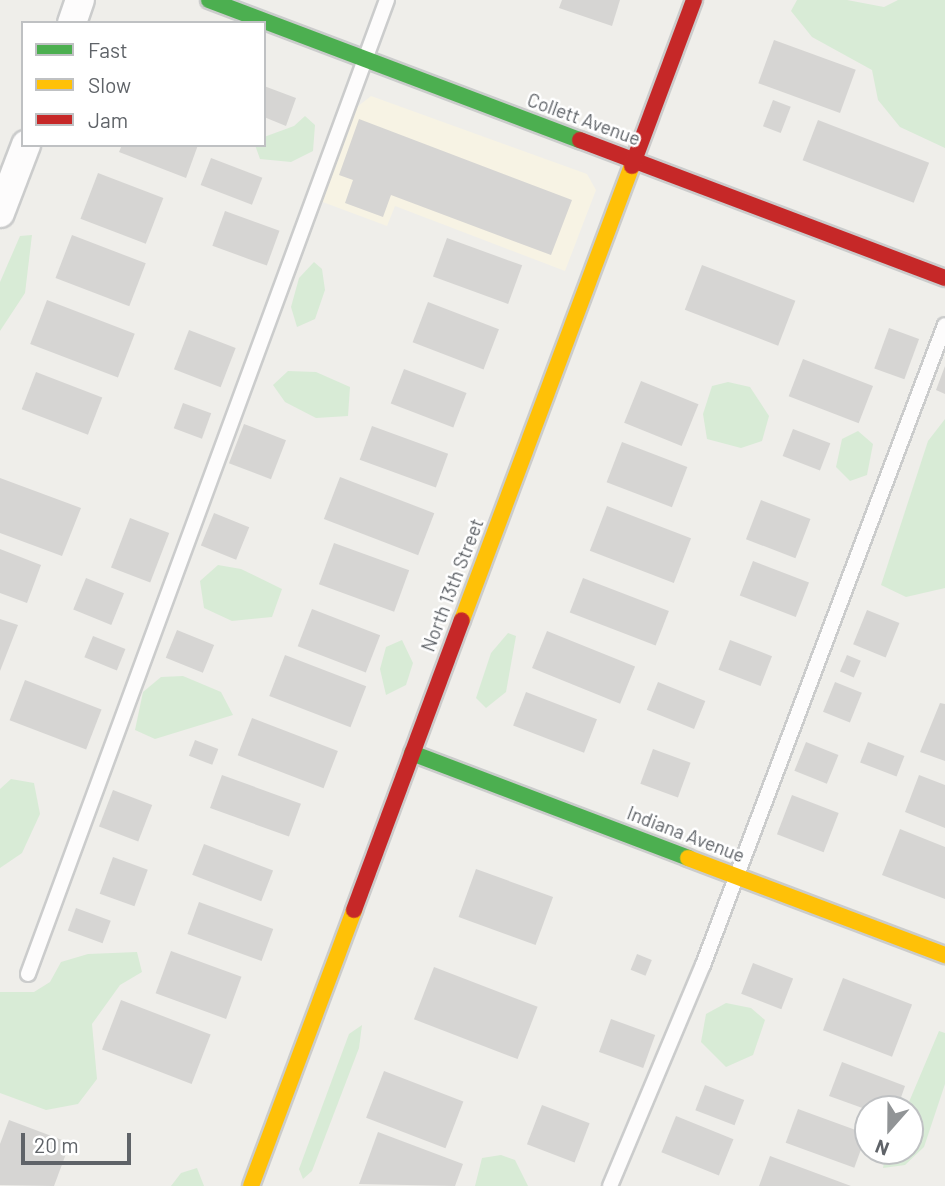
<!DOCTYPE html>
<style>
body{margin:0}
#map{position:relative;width:945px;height:1186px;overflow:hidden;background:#efeeea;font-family:Barlow,sans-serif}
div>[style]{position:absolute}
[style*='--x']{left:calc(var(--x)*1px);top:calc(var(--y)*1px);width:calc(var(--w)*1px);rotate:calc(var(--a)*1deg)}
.commercial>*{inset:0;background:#f7f3e4}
.green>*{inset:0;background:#d8ebd6}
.building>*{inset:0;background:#d6d5d3;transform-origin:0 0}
.roads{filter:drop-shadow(2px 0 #cbcccc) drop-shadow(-2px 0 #cbcccc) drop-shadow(0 2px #cbcccc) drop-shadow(0 -2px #cbcccc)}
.lane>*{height:14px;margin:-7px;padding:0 7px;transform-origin:7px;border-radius:7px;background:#fdfcfc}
.street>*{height:28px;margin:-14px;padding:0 14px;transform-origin:14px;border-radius:14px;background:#fdfcfc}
.fast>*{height:16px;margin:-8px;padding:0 8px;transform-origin:8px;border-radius:8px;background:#4caf50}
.slow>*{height:16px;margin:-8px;padding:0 8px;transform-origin:8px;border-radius:8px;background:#ffc107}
.jam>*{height:16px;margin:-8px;padding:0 8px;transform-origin:8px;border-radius:8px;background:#c62828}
span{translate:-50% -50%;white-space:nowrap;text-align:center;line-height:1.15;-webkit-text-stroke:5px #fff;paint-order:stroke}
.street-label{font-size:19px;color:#5f6368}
.legend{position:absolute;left:21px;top:21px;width:245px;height:126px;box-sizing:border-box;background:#fff;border:2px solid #bfc1c3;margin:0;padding:9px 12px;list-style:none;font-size:21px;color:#5f6368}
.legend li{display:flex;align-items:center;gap:14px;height:35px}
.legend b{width:35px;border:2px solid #bfc1c3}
.north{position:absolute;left:854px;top:1095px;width:70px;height:70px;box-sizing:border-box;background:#fff;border:2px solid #bfc1c3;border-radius:50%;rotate:201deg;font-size:19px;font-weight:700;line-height:28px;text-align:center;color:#5f6368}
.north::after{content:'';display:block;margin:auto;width:24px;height:32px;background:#919496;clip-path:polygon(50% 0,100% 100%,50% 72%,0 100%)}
.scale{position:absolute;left:21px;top:1133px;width:110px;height:32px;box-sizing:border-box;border:4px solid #5f6368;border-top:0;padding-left:9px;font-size:21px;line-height:24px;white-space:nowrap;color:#5f6368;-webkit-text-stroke:5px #fff;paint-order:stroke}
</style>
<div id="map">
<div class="commercial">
<i style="clip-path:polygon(371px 96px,587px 174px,596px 190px,565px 271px,395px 206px,387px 226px,320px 201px,357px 107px)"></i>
</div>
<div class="green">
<i style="clip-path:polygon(797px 0,847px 0,884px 7px,898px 0,945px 0,945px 148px,900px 127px,878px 100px,872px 70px,812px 37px,791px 11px)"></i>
<i style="clip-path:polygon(305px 116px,315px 125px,313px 151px,291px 162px,260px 159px,255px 145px,264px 145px,264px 137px,294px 126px)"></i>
<i style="clip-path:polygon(32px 235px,25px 293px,0 331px,0 282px,20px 236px)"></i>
<i style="clip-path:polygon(314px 262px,322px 269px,325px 290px,315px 319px,297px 327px,291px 307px,299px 278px)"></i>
<i style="clip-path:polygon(288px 371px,316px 372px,350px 387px,348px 416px,316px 418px,285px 402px,273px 385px)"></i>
<i style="clip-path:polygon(728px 382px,750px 387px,769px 416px,762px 441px,741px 448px,707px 439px,703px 414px,712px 386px)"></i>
<i style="clip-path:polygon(945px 419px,945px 588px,906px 597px,881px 585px,928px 441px)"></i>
<i style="clip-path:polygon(858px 431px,873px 444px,867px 475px,850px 481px,836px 467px,842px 439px)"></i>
<i style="clip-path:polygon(218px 565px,241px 569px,282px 589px,272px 617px,232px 621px,204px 608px,200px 581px)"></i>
<i style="clip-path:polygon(508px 633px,516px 636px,506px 692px,486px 708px,476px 698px,491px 653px)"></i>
<i style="clip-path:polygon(402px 640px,413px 663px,406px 685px,386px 695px,380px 669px,386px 647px)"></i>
<i style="clip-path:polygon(183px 676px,221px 692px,233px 715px,155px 739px,135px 730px,143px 692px,161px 677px)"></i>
<i style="clip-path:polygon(11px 779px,34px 783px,40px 814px,22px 853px,0 868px,0 789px)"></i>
<i style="clip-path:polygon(137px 952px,142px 972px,120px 985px,92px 1024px,97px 1079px,78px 1104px,46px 1110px,0 1093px,0 992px,34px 992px,50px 982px,61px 962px,88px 954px)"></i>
<i style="clip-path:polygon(726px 1003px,751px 1008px,765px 1020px,753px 1055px,726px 1067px,701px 1042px,706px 1014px)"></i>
<i style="clip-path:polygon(362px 1025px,359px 1048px,312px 1171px,303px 1179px,299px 1169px,349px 1034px)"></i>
<i style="clip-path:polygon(939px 1031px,945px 1033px,945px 1084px,924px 1147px,905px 1165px,883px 1168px,886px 1151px,910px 1151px,910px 1109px,906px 1109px)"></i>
<i style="clip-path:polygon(501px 1155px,515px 1160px,528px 1186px,475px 1186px,482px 1158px)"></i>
<i style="clip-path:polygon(197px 1168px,204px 1186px,171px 1186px,181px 1173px)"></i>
</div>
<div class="building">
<i style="clip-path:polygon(562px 0,620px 0,612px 26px,559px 8px)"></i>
<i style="left:774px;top:40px;width:87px;height:46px;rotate:20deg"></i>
<i style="clip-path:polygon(264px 86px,296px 98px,286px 126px,264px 117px)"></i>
<i style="left:773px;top:100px;width:19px;height:28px;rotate:21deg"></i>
<i style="clip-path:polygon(359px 119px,572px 200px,551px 255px,391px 195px,383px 217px,345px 203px,353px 180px,339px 175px)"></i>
<i style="left:818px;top:120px;width:119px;height:43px;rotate:21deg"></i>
<i style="clip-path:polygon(122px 145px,198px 145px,186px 178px,119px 152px)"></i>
<i style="left:211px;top:158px;width:55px;height:29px;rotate:21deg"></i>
<i style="left:98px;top:173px;width:70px;height:49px;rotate:21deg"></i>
<i style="left:225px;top:211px;width:58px;height:37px;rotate:20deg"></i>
<i style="left:72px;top:235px;width:79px;height:46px;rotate:21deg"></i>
<i style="left:447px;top:238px;width:80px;height:41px;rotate:20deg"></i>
<i style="left:702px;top:265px;width:100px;height:48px;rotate:21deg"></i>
<i style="left:47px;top:300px;width:94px;height:47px;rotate:21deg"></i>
<i style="left:428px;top:302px;width:76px;height:43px;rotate:21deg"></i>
<i style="left:889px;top:328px;width:32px;height:43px;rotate:20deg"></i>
<i style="left:189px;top:330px;width:50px;height:42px;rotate:21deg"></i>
<i style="left:803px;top:359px;width:75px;height:40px;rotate:21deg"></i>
<i style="clip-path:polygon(945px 366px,945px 394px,936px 390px)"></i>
<i style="left:404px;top:369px;width:67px;height:37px;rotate:21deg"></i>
<i style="left:36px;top:372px;width:71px;height:40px;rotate:21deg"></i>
<i style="left:641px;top:381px;width:62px;height:45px;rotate:22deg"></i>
<i style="left:183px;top:403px;width:30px;height:27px;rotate:20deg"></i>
<i style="left:244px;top:424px;width:45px;height:42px;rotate:21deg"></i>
<i style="left:372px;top:426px;width:81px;height:36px;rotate:20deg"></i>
<i style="left:793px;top:429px;width:40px;height:29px;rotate:21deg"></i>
<i style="left:622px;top:442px;width:70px;height:43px;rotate:21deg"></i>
<i style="left:340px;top:477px;width:101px;height:45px;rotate:21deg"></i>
<i style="clip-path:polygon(0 478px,81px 508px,62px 556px,0 533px)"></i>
<i style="left:761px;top:500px;width:53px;height:42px;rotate:21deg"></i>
<i style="left:607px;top:506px;width:90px;height:48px;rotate:21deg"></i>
<i style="left:214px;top:513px;width:38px;height:35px;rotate:22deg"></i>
<i style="left:130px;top:518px;width:42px;height:53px;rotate:21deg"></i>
<i style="left:334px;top:543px;width:80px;height:44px;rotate:20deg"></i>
<i style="clip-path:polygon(0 549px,41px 565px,27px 603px,0 593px)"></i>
<i style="left:753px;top:561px;width:60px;height:37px;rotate:21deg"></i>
<i style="left:86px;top:578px;width:41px;height:34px;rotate:22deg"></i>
<i style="left:583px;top:578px;width:92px;height:37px;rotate:21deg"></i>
<i style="left:312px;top:609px;width:73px;height:40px;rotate:21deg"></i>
<i style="left:867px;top:610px;width:35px;height:37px;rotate:22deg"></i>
<i style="clip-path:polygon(0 619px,18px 625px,0 671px)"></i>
<i style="left:177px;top:630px;width:40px;height:30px;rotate:22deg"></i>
<i style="left:547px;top:631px;width:95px;height:40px;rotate:22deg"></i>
<i style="left:93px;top:636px;width:35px;height:23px;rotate:22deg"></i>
<i style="left:730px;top:640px;width:45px;height:32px;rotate:21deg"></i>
<i style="left:285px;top:655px;width:87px;height:44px;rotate:21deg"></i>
<i style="left:847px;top:655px;width:15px;height:18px;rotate:23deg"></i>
<i style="left:25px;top:680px;width:82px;height:43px;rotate:21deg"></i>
<i style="left:658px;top:682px;width:51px;height:30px;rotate:22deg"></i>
<i style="left:835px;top:682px;width:29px;height:32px;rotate:22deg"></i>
<i style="left:526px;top:692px;width:76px;height:36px;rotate:21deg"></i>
<i style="clip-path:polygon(940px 703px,945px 704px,945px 761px,920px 752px)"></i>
<i style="left:252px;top:718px;width:92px;height:40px;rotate:21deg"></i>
<i style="left:195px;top:740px;width:25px;height:17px;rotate:21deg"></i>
<i style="left:806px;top:742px;width:35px;height:31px;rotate:22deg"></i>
<i style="left:868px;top:742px;width:39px;height:22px;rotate:21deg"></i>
<i style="left:653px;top:749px;width:40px;height:37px;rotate:20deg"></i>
<i style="left:222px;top:775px;width:84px;height:35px;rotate:20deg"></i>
<i style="clip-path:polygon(919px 775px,945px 785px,945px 828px,905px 812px)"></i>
<i style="left:113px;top:790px;width:42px;height:39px;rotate:21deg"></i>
<i style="left:792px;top:795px;width:50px;height:42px;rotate:21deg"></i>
<i style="clip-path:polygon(900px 829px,945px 847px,945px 899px,882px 875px)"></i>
<i style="left:204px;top:844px;width:74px;height:33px;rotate:21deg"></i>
<i style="left:113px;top:857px;width:37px;height:39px;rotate:20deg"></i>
<i style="left:476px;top:869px;width:82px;height:51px;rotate:20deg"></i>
<i style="left:199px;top:902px;width:79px;height:34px;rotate:20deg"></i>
<i style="left:76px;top:908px;width:37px;height:24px;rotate:20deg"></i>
<i style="left:171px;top:951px;width:75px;height:45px;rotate:20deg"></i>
<i style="left:637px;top:954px;width:16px;height:17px;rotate:22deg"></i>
<i style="left:753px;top:963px;width:43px;height:33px;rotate:21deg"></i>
<i style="left:434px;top:967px;width:111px;height:56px;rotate:21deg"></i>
<i style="left:843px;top:978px;width:74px;height:56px;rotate:21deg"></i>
<i style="left:121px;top:1000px;width:96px;height:53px;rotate:21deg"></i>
<i style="left:611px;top:1019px;width:47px;height:35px;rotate:20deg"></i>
<i style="clip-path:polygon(842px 1062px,905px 1086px,897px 1109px,868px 1110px,829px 1096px)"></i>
<i style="left:384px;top:1071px;width:85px;height:50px;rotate:21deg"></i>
<i style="left:705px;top:1085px;width:42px;height:27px;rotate:21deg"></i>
<i style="left:542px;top:1105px;width:51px;height:42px;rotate:21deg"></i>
<i style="left:798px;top:1109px;width:73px;height:36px;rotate:20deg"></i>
<i style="left:676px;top:1116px;width:62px;height:39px;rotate:22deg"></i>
<i style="clip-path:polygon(9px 1120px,70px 1143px,54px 1186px,0 1185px,0 1144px)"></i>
<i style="clip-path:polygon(378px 1132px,463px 1164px,455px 1186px,359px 1184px)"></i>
<i style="clip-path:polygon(770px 1156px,851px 1186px,759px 1186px)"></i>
</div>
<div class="roads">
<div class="lane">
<i style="--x:28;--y:974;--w:1038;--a:-69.77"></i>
<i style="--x:610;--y:1186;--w:240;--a:-67.2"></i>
<i style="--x:703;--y:965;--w:684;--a:-69.29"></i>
</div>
<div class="street">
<i style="--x:72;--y:23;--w:24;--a:-71"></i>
<i style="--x:0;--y:213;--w:73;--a:-69.1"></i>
</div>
<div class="fast">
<i style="--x:209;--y:0;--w:397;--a:20.7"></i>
<i style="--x:412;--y:753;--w:295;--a:20.8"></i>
</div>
<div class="slow">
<i style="--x:462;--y:620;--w:485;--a:-69.5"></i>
<i style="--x:688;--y:858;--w:275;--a:20.7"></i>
<i style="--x:251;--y:1186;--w:295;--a:-69.5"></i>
</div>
<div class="jam">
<i style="--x:580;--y:140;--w:390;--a:20.7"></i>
<i style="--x:632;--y:166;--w:177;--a:-69.5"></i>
<i style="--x:354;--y:910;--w:309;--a:-69.6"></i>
</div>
</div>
<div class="street-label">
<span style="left:584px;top:119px;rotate:20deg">Collett Avenue</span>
<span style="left:452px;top:585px;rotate:-69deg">North 13th Street</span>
<span style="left:686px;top:834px;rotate:21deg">Indiana Avenue</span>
</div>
<ul class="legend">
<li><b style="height:9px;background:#4caf50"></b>Fast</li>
<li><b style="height:9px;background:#ffc107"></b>Slow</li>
<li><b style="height:9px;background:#c62828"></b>Jam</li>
</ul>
<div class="north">N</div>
<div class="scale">20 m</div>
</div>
